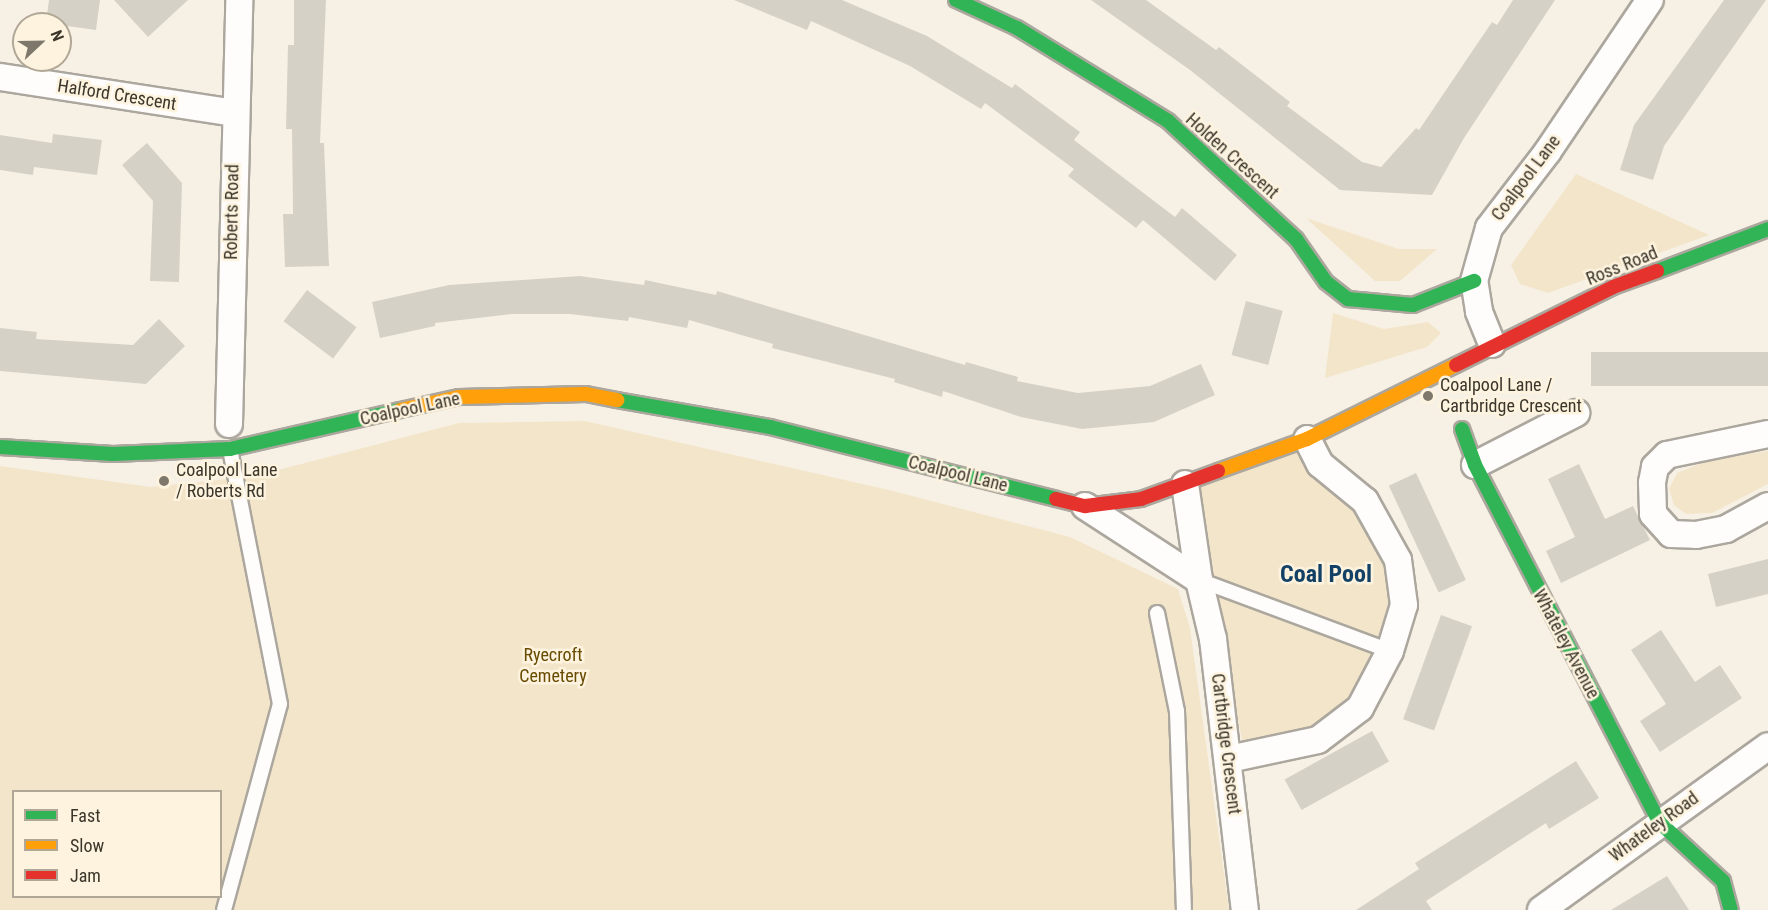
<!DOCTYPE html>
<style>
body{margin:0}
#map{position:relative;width:1768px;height:910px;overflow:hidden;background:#f7f1e5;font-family:"Roboto Condensed",sans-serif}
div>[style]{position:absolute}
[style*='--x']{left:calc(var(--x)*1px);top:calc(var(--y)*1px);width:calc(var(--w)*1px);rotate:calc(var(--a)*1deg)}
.green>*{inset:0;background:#f3e5ca}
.building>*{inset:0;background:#d6d1c7;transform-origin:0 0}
.roads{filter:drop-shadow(2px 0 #aca79e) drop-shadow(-2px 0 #aca79e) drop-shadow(0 2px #aca79e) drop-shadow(0 -2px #aca79e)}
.lane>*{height:14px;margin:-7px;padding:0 7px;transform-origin:7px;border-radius:7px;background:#fefdfb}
.street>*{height:26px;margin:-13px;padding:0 13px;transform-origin:13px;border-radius:13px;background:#fefdfb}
.fast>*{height:14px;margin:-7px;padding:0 7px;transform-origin:7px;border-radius:7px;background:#30b455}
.slow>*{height:14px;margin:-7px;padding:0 7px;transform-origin:7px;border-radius:7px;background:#ff9f0a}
.jam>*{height:14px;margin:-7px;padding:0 7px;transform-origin:7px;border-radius:7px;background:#e5322d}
.dots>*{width:16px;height:16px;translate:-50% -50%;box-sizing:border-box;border:3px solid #fef3de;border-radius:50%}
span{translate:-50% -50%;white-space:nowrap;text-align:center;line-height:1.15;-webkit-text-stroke:5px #fef3de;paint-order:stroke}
.street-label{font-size:18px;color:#3b362b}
.poi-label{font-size:18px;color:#3b362b}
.left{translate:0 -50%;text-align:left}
.park-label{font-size:18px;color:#684b00}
.district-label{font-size:24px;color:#134166;font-weight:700}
.legend{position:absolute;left:12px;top:790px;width:210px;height:108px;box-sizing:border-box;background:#fef3de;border:2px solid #b0a796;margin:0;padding:8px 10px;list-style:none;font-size:18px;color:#3b362b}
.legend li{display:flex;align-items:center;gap:12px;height:30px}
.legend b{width:30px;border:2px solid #b0a796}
.north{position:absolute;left:12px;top:12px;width:60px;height:60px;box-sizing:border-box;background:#fef3de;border:2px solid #b0a796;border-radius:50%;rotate:68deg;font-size:16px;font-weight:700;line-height:24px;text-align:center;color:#3b362b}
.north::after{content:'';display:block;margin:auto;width:21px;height:27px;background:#7d776c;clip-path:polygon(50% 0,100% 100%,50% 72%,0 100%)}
</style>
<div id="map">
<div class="green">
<i style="clip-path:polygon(1576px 174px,1709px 235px,1548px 293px,1520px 284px,1511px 265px)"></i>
<i style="clip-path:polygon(1306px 218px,1399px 249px,1437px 249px,1400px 281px,1375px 281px)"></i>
<i style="clip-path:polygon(1333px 313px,1384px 329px,1428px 322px,1441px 333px,1427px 347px,1325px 378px)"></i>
<i style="clip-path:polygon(evenodd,585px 421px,889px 490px,1070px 537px,1178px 589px,1190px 628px,1229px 910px,0 910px,0 466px,151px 487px,255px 476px,459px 423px,585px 421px,14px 792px,220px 792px,220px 896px,14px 896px,14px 792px)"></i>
<i style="clip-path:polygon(1299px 449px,1358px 508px,1388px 562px,1395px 604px,1354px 703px,1314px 733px,1243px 746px,1198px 488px)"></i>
<i style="clip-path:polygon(1768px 451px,1768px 484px,1712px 513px,1686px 514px,1674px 505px,1669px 489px,1677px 473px,1707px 461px)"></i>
</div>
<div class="building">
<i style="clip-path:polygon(49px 0,100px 0,96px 30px,46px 23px)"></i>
<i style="clip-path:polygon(114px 0,188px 0,148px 37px)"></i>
<i style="clip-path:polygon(294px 0,326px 0,320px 143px,324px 143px,329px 266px,285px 267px,283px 214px,293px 214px,292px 129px,286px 129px,288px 45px,294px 45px)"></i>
<i style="clip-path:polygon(734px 0,842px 0,927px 36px,1012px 88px,1015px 84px,1080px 132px,1074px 140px,1175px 217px,1182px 208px,1237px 255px,1215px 281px,1143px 220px,1136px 228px,1068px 176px,1074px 169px,985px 103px,981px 109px,910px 66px,811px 21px,807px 30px)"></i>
<i style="clip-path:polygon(1091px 0,1146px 0,1216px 50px,1219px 47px,1290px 102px,1287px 106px,1362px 162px,1381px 167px,1416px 128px,1419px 130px,1492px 22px,1497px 25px,1513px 0,1555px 0,1464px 138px,1432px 195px,1340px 190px,1190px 70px)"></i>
<i style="clip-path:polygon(1724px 0,1766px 0,1664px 146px,1653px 180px,1620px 170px,1634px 125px)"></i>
<i style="clip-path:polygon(53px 134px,102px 140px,97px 175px,34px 167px,33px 175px,0 170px,0 135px,52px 143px)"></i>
<i style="clip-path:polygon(147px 143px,182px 183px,179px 282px,150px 281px,153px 201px,122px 165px)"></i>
<i style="clip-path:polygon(580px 276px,644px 285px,645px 280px,716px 295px,717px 291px,965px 365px,966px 362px,1018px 377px,1017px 381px,1078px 393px,1150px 386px,1201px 364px,1215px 395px,1154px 422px,1082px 429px,1021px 417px,943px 391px,942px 397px,894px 382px,895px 379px,772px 348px,773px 344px,689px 320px,687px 328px,629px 317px,628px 321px,570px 314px,512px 314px,435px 323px,435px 326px,380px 338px,372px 302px,449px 285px)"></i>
<i style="left:307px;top:290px;width:62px;height:39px;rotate:37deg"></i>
<i style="left:1246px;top:301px;width:38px;height:56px;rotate:15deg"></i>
<i style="clip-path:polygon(159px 319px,185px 346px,146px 384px,0 371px,0 328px,37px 332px,36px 339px,133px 345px)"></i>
<i style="left:1768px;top:352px;width:34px;height:177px;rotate:90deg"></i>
<i style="clip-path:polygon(1579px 464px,1605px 519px,1633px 506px,1650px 540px,1561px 583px,1546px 551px,1575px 537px,1548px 479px)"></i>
<i style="left:1416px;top:473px;width:118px;height:30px;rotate:65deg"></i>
<i style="clip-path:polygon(1768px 559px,1768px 594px,1716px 607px,1708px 574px)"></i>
<i style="left:1441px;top:615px;width:33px;height:111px;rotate:20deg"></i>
<i style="clip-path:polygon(1661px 630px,1695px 682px,1720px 665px,1742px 698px,1660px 752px,1640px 721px,1666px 704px,1631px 650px)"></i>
<i style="left:1372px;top:731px;width:35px;height:100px;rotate:61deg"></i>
<i style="clip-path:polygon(1576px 761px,1599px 798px,1549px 829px,1546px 823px,1426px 901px,1432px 910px,1356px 910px,1419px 869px,1415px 863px)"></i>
<i style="clip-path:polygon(1667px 876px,1689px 910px,1611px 910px)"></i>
</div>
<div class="roads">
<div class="lane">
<i style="--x:1199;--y:580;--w:204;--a:20.4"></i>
<i style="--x:1157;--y:613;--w:100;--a:78.5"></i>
<i style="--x:1177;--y:711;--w:199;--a:88"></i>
<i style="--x:224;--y:910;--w:213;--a:-74.8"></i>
<i style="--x:280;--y:704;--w:260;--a:-101.1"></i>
</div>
<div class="street">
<i style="--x:0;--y:77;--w:237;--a:8.7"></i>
<i style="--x:1492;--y:344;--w:35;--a:-112"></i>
<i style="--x:1479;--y:311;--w:30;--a:-99"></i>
<i style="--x:1474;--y:281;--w:55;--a:-74.2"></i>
<i style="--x:1489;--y:228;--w:97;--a:-52.5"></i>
<i style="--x:1548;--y:151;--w:182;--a:-56"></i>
<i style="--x:229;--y:424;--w:424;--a:-88.6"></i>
<i style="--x:1768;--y:434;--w:103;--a:168.3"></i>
<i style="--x:1667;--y:455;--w:17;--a:135"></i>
<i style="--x:1655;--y:467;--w:16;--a:101"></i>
<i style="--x:1652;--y:483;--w:31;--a:88"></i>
<i style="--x:1653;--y:514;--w:27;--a:48"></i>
<i style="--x:1671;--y:534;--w:25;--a:2"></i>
<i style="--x:1696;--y:535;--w:31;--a:-11"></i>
<i style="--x:1726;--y:529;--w:48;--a:-28.7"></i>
<i style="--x:1475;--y:465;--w:114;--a:-27.2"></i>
<i style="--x:1185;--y:484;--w:97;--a:81.7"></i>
<i style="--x:1199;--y:580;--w:61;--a:76.7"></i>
<i style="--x:1213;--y:639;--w:273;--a:83.3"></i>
<i style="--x:1085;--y:506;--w:136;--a:33"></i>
<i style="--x:1229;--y:759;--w:91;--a:-12.1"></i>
<i style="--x:1318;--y:740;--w:53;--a:-37.3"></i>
<i style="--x:1360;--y:708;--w:64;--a:-62.2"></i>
<i style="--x:1390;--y:651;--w:48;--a:-73.1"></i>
<i style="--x:1404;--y:605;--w:45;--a:-97.6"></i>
<i style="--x:1398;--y:560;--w:68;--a:-119.2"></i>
<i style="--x:1365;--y:501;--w:58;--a:-140.6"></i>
<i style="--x:1320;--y:464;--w:28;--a:-117"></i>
<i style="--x:1541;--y:910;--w:280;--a:-35.8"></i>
</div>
<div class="fast">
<i style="--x:956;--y:0;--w:67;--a:24.7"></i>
<i style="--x:1017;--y:28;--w:177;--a:31.6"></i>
<i style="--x:1168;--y:121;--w:174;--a:42.7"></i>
<i style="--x:1296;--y:239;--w:52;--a:55.1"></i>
<i style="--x:1326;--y:282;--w:28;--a:38"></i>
<i style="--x:1348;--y:299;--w:65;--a:5.3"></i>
<i style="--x:1413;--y:305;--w:66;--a:-21.5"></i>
<i style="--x:1657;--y:271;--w:119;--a:-20.7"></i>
<i style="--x:617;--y:400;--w:155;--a:10"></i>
<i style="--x:770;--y:427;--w:295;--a:14.1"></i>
<i style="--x:1462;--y:429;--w:38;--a:70"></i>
<i style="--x:1475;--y:465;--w:402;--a:62.7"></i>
<i style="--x:1659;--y:822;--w:87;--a:42.7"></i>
<i style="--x:1723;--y:881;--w:30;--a:75"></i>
<i style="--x:0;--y:447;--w:113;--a:3.5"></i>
<i style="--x:113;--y:454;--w:117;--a:-2.4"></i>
<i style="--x:230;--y:449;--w:174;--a:-12.9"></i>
</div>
<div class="slow">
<i style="--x:400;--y:410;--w:60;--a:-12.4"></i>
<i style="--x:459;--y:397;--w:127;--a:-1.4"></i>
<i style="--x:586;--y:394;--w:32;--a:11"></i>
<i style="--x:1218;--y:471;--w:95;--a:-19.8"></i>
<i style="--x:1307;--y:439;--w:166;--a:-26.4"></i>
</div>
<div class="jam">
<i style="--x:1456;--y:365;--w:175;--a:-26.4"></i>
<i style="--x:1613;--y:287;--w:47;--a:-20"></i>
<i style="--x:1056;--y:499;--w:30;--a:14"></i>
<i style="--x:1085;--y:506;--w:56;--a:-7.1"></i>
<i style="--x:1141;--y:499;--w:82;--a:-20"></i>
</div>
</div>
<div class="dots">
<i style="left:1428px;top:396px;background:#7d776c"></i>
<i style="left:164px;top:481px;background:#7d776c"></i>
</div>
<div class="street-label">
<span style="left:117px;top:95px;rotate:9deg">Halford Crescent</span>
<span style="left:1232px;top:156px;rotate:42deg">Holden Crescent</span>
<span style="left:1526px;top:178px;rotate:-53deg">Coalpool Lane</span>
<span style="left:232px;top:212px;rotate:-89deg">Roberts Road</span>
<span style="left:1622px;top:266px;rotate:-22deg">Ross Road</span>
<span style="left:410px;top:409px;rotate:-12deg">Coalpool Lane</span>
<span style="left:958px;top:474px;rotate:14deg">Coalpool Lane</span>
<span style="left:1566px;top:644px;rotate:62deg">Whateley Avenue</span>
<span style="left:1226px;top:744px;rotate:83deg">Cartbridge Crescent</span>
<span style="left:1654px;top:827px;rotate:-36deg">Whateley Road</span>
</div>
<div class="poi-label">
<span class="left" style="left:1440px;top:396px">Coalpool Lane /<br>Cartbridge Crescent</span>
<span class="left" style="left:176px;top:481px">Coalpool Lane<br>/ Roberts Rd</span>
</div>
<div class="park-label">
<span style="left:553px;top:666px">Ryecroft<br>Cemetery</span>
</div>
<div class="district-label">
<span style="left:1326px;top:575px">Coal Pool</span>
</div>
<ul class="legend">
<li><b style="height:8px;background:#30b455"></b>Fast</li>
<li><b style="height:8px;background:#ff9f0a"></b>Slow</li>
<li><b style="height:8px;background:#e5322d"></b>Jam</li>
</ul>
<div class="north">N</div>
</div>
